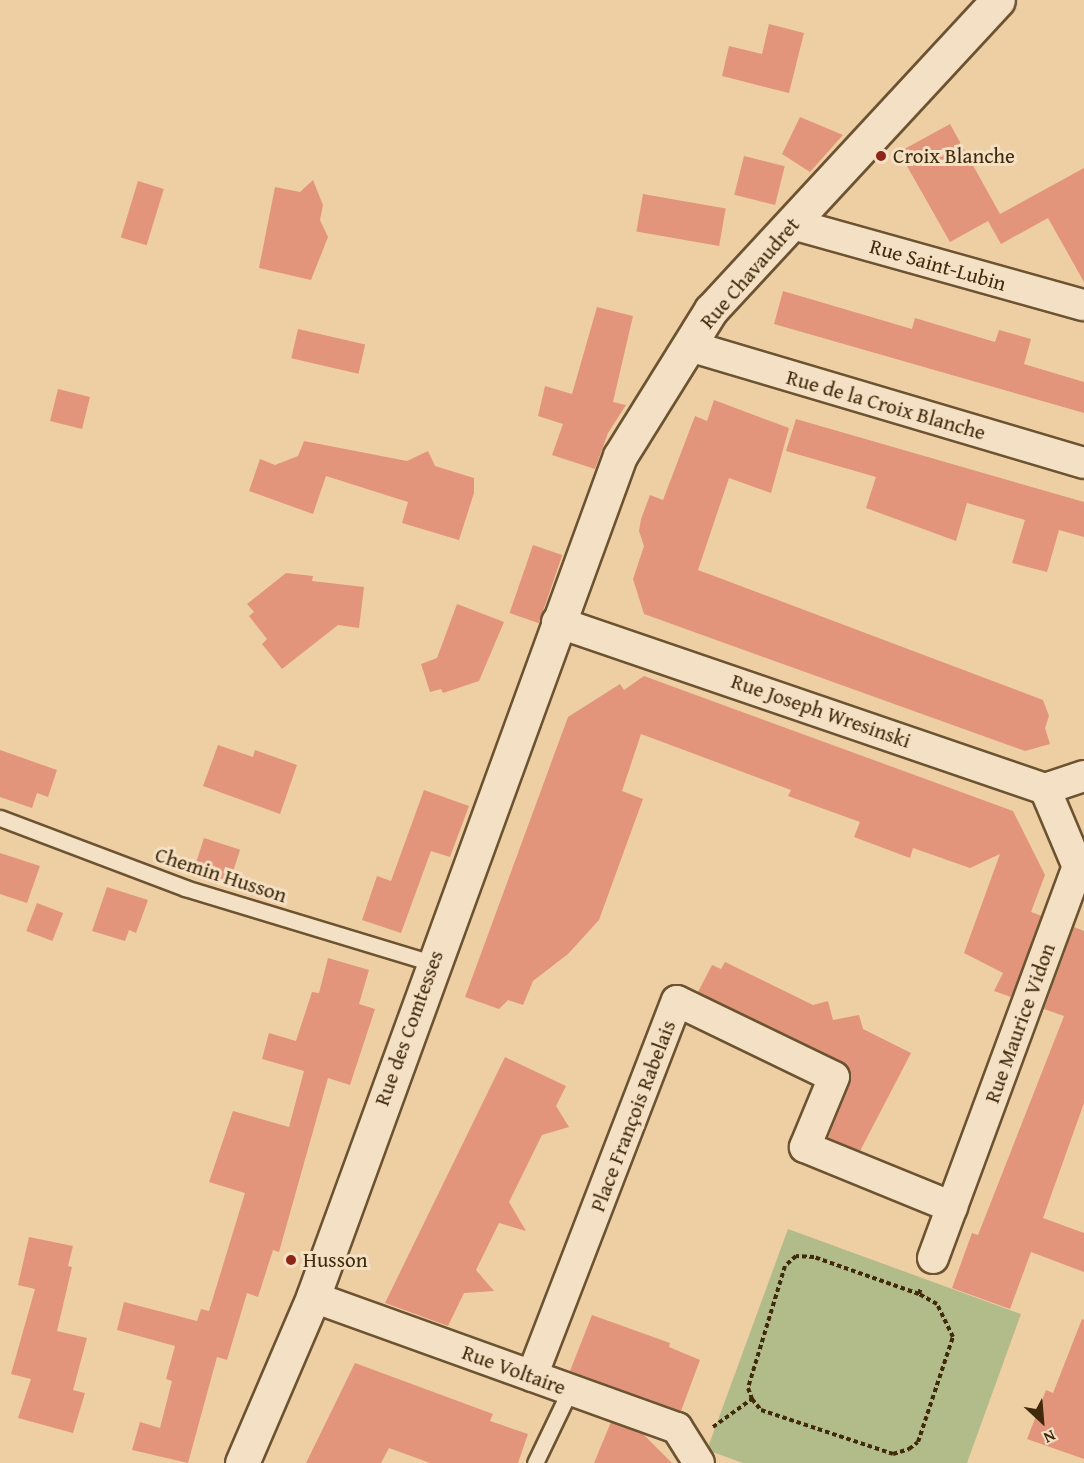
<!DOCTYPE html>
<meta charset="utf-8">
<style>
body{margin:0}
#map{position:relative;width:1084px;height:1463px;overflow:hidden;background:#eecfa4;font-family:"Gentium Book Plus",serif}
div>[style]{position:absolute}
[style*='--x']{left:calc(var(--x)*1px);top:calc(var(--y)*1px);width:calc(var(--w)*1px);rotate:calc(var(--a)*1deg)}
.green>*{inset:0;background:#b2bc8b}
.building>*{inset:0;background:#e2957b;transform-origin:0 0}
.path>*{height:4px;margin-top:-2px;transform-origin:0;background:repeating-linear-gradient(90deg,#412a0b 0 4.5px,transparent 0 7.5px)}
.roads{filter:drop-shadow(2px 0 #6c5331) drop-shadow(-2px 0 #6c5331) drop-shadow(0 2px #6c5331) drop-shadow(0 -2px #6c5331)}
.lane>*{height:15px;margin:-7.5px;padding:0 7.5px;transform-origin:7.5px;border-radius:7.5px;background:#f4e0c4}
.street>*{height:30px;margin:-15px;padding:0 15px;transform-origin:15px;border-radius:15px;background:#f4e0c4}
.secondary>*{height:33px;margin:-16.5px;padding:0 16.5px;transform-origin:16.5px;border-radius:16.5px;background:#f4e0c4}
.dots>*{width:16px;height:16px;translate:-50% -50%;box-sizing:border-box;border:3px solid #f4e0c4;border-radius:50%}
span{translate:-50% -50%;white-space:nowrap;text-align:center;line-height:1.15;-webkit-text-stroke:6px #f4e0c4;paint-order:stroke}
.poi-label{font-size:21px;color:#412a0b}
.left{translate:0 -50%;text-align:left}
.street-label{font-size:21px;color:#412a0b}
.north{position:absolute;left:1012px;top:1391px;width:60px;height:60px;-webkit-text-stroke:4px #f4e0c4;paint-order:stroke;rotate:154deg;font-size:16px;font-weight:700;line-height:24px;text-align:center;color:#412a0b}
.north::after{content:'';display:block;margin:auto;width:21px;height:27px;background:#412a0b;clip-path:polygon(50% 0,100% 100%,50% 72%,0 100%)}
</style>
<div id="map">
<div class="green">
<i style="clip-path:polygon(788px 1229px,1021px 1314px,967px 1463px,743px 1463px,707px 1450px)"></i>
</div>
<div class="building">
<i style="clip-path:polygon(769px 24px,804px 33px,789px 93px,722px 76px,729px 46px,762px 54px)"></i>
<i style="clip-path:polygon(800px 117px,843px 135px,810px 172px,782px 154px)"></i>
<i style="clip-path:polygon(950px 124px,1000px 214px,1084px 168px,1084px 282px,1048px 218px,1001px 244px,988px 221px,950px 242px,899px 152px)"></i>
<i style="left:744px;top:156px;width:42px;height:40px;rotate:14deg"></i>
<i style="clip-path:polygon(313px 180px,323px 205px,320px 220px,328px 237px,311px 280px,259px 268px,275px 187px,300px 192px)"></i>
<i style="left:138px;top:181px;width:27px;height:59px;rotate:17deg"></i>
<i style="left:643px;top:194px;width:84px;height:38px;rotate:10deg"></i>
<i style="clip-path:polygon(783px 291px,912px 329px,915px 318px,995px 342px,999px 330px,1031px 339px,1024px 364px,1084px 382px,1084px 413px,774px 324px)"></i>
<i style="clip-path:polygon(597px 307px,633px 316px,613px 402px,626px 405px,608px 433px,595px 469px,552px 455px,563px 424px,538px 416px,545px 386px,572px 394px)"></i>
<i style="left:298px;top:329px;width:69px;height:30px;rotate:13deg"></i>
<i style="left:58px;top:389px;width:33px;height:33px;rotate:14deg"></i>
<i style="clip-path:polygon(714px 400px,789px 428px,771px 493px,729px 478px,698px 570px,1043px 700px,1049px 716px,1045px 728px,1050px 744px,1025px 751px,644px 614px,633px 579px,644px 546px,639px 531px,641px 519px,650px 495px,663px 500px,695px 416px,707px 421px)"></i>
<i style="clip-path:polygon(796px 419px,1084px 502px,1084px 537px,1059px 530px,1047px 572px,1012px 563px,1025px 520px,967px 503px,956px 541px,866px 508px,876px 477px,786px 451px)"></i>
<i style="clip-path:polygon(304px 441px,407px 461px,428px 451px,435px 466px,474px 478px,474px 493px,459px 540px,402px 523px,408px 502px,326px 476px,313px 514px,249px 491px,260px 459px,275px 465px,298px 456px)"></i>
<i style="left:533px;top:545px;width:31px;height:72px;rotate:19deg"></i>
<i style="clip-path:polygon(286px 573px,313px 576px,312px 581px,364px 587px,359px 628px,338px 625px,282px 669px,262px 644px,267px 639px,249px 616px,254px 612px,247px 604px)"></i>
<i style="clip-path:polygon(457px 604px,504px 622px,479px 681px,443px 693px,441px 689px,430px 692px,421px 664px,437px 658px)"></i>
<i style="clip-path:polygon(644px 676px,1013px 811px,1045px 875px,1031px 912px,1042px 916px,1011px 997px,994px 991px,1003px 973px,964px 953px,1000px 854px,970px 868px,913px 848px,910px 858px,854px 837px,860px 822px,788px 796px,791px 790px,641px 734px,622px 791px,643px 799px,599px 920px,568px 954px,533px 981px,523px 1005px,508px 1000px,499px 1009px,465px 997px,568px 717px,620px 684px,624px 690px)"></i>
<i style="clip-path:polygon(218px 745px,253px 757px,255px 750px,297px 765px,280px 814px,203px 786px)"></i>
<i style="clip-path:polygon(0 750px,57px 770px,48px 797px,37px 793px,32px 808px,0 797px)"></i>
<i style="clip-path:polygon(424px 790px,469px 806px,450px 857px,431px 851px,401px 933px,362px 920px,377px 876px,391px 881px)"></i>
<i style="left:204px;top:838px;width:38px;height:34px;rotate:18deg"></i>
<i style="clip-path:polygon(0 853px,40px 866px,27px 903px,0 894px)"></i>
<i style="clip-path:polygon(107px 887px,148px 900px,136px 933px,129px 930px,125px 941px,92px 931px)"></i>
<i style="left:37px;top:903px;width:28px;height:30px;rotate:21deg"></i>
<i style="clip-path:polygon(1074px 927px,1084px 931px,1084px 1103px,1043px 1218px,1084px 1233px,1084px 1272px,1031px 1252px,1010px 1309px,952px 1288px,972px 1233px,978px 1235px,1064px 1016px,1044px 1009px)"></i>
<i style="clip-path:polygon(328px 958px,369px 970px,359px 1004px,375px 1009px,350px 1085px,328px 1078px,279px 1252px,273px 1250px,258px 1297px,247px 1293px,227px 1360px,217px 1357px,188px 1463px,132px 1450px,140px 1422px,160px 1428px,172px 1381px,166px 1379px,175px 1346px,117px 1330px,124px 1302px,197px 1321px,201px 1309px,209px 1311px,245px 1193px,209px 1182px,233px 1111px,289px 1127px,304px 1071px,262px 1059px,269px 1033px,296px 1041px,312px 992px,319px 993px)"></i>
<i style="clip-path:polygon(725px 962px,813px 1005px,828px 1001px,833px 1020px,859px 1015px,863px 1029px,911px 1053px,860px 1151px,828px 1138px,850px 1084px,848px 1067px,698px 992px,712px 965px,721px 969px)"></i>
<i style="clip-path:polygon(505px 1057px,566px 1086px,556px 1106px,569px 1127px,542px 1135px,509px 1202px,526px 1231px,499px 1223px,476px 1270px,494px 1291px,464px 1293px,448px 1326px,385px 1303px)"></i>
<i style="clip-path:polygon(29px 1237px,73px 1246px,68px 1266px,72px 1267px,57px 1331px,87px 1338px,73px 1390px,85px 1393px,73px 1433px,18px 1418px,31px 1379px,11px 1374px,35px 1289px,18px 1285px)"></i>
<i style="clip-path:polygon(592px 1315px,670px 1343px,669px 1347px,700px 1360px,681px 1411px,570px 1371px)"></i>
<i style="clip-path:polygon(1082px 1319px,1084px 1320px,1084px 1459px,1027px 1439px,1046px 1390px,1053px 1393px)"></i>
<i style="clip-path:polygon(355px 1363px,493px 1414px,490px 1421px,528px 1434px,518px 1463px,430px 1463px,389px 1448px,381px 1463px,306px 1463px)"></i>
<i style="clip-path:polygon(611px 1422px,643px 1434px,672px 1463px,594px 1463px)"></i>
</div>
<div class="path">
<i style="--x:919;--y:1294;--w:111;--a:-160.6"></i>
<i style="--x:814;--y:1257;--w:18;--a:-177"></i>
<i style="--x:796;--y:1256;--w:15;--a:138"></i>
<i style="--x:785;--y:1266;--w:127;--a:106.9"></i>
<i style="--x:748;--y:1388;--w:12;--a:70"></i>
<i style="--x:752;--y:1399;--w:14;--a:51"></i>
<i style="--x:761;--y:1410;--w:139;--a:18.4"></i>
<i style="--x:893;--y:1454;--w:17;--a:-17"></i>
<i style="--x:909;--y:1449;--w:11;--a:-38"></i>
<i style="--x:918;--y:1442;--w:111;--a:-71.6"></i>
<i style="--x:953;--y:1337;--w:37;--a:-116"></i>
<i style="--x:937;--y:1304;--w:21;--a:-151"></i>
<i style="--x:919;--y:1294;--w:7;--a:-74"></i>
<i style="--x:713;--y:1427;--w:48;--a:-35.7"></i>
</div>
<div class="roads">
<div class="lane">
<i style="--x:0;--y:818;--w:198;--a:20.7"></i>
<i style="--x:185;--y:888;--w:258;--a:16.9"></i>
<i style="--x:535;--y:1463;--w:81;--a:-64.4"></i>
</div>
<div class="street">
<i style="--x:793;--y:224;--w:302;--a:15.6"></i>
<i style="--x:689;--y:346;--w:412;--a:16.5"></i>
<i style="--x:557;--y:622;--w:516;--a:18.89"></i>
<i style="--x:1045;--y:789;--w:41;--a:-18.4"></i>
<i style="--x:933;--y:1258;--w:417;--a:-69.7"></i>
<i style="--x:1078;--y:867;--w:85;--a:-112.9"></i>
<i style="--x:313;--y:1297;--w:387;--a:19.8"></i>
<i style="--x:677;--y:1428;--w:41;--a:57.8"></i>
<i style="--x:532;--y:1376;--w:402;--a:-68.9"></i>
<i style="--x:677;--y:1001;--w:174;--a:25.8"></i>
<i style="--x:834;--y:1077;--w:76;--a:112.5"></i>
<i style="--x:805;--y:1147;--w:159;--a:22.2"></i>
</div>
<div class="secondary">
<i style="--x:242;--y:1463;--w:181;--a:-66.8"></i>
<i style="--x:313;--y:1297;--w:895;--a:-69.95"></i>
<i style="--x:620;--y:456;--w:172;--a:-58.1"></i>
<i style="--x:711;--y:310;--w:422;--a:-47.2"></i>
</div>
</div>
<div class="dots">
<i style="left:881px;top:156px;background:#8f2418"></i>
<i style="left:291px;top:1260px;background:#8f2418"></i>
</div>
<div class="poi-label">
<span class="left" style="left:893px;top:156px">Croix Blanche</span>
<span class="left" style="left:303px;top:1260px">Husson</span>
</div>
<div class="street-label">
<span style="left:938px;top:265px;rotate:16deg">Rue Saint-Lubin</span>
<span style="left:750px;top:273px;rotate:-49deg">Rue Chavaudret</span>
<span style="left:886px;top:405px;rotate:16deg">Rue de la Croix Blanche</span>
<span style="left:821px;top:711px;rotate:19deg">Rue Joseph Wresinski</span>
<span style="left:221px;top:875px;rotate:18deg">Chemin Husson</span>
<span style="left:1020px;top:1023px;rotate:-70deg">Rue Maurice Vidon</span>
<span style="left:409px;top:1028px;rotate:-70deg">Rue des Comtesses</span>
<span style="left:633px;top:1116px;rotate:-69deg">Place François Rabelais</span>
<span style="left:514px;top:1370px;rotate:20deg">Rue Voltaire</span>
</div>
<div class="north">N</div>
</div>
